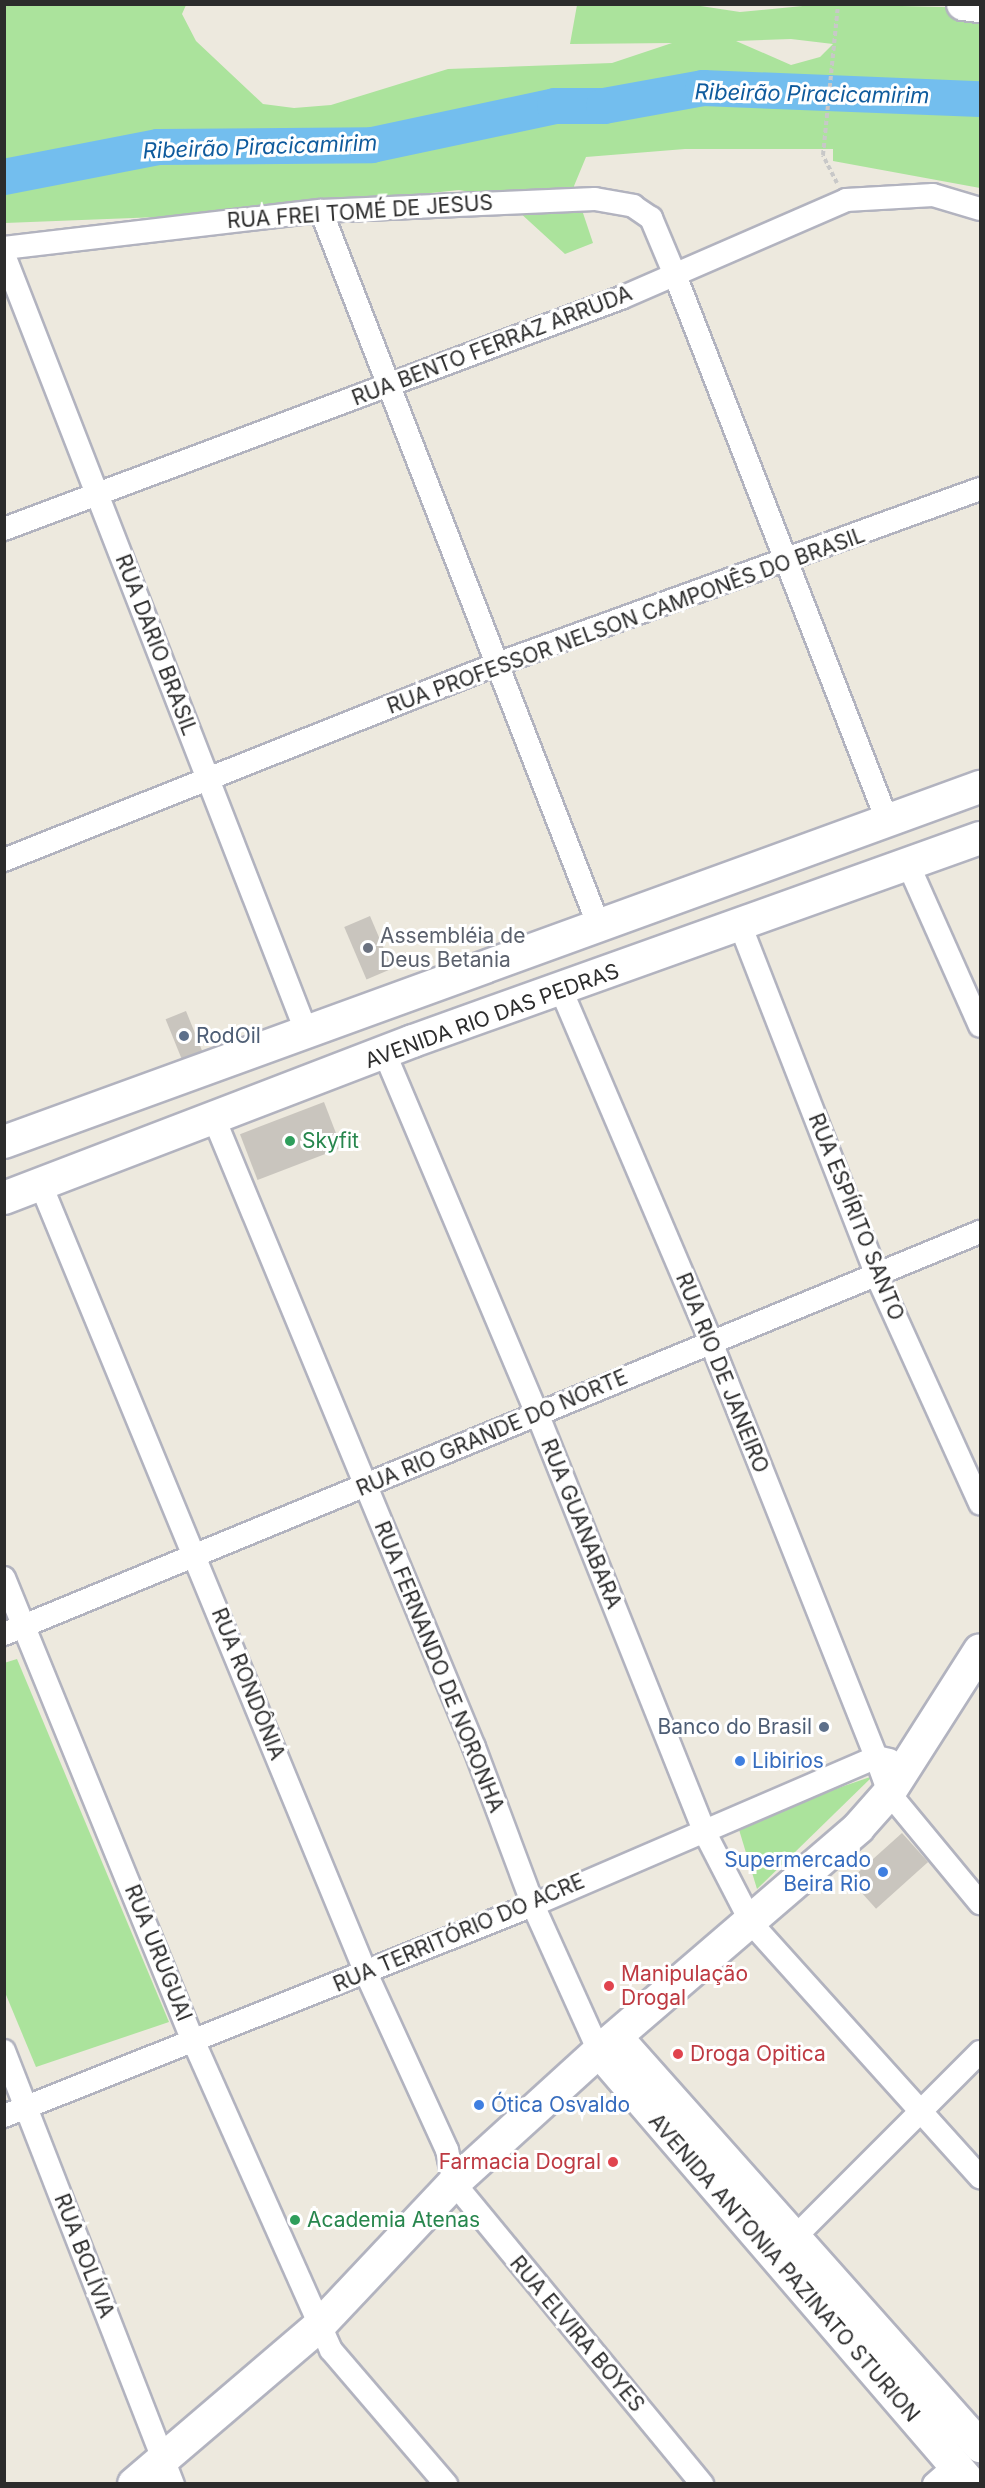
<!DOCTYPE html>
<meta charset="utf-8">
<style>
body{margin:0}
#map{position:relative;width:985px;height:2488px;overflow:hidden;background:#ede9de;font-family:Inter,sans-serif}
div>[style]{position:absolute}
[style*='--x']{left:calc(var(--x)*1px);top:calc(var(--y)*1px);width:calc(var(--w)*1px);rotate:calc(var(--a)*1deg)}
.green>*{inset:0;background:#abe39c}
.river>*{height:36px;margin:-18px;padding:0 18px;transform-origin:18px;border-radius:18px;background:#73beee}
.building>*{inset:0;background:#c9c5be;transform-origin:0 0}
.path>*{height:4px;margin-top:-2px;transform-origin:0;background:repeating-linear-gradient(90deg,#c8c8c8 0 4.5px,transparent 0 7.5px)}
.roads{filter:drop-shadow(2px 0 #b2b3bf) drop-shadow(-2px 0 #b2b3bf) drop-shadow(0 2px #b2b3bf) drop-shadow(0 -2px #b2b3bf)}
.minor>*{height:22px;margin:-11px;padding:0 11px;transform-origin:11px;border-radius:11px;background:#fff}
.secondary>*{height:32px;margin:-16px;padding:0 16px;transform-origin:16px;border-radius:16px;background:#fff}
.dots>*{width:16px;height:16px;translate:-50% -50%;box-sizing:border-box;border:3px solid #fff;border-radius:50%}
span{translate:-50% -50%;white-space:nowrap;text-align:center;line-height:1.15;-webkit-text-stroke:6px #fff;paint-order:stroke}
.street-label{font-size:21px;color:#2c2c2c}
.worship-label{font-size:21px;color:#5b616d}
.left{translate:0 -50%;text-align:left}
.service-label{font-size:21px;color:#4e5e75}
.right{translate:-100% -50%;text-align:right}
.leisure-label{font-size:21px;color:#27864d}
.shop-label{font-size:21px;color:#366cbe}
.health-label{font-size:21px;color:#be3a42}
.water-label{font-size:22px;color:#0f5b9d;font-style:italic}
.frame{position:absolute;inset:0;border:6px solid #2c2c2c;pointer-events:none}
</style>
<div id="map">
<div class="green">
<i style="clip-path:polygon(evenodd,823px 4px,980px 8px,980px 188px,833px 161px,833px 149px,685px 149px,586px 157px,574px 186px,593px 243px,565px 254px,518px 211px,492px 196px,459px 190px,235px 214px,5px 223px,4px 5px,186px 5px,182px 14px,196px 41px,263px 104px,294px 108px,331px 105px,448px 69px,612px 63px,672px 43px,570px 44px,577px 5px,694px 5px,740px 12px,823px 4px,791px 39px,833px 44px,820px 57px,791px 65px,736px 41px,791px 39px)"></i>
<i style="clip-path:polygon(17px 1659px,169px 2022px,36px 2067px,4px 1990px,4px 1663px)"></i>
<i style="clip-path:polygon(873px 1776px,757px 1889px,737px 1823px)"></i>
</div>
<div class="river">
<i style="--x:4;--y:177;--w:157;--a:-11"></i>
<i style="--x:158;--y:147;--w:214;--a:-0.5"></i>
<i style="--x:372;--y:145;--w:187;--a:-12"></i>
<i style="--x:555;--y:106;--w:49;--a:0"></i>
<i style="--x:604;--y:106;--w:101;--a:-10.3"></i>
<i style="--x:703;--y:88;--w:277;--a:2.3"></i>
</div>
<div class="building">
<i style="left:370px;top:916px;width:57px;height:28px;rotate:67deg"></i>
<i style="left:186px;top:1011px;width:43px;height:22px;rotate:68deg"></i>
<i style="left:324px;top:1102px;width:49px;height:90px;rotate:69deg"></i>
<i style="left:902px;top:1833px;width:39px;height:70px;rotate:48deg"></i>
</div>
<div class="path">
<i style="--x:837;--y:183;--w:31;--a:-117"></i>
<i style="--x:823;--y:155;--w:152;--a:-84.3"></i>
</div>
<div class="roads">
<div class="minor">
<i style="--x:321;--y:211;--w:770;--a:68.76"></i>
<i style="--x:4;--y:248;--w:319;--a:-6.7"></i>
<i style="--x:321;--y:211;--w:274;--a:-2.5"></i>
<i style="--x:595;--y:199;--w:39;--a:10"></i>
<i style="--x:633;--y:206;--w:22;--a:34"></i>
<i style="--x:651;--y:218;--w:62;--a:67.2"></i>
<i style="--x:675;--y:275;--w:585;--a:68.74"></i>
<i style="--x:4;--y:255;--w:838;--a:68.73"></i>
<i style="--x:4;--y:529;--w:659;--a:-20.53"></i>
<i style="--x:621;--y:298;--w:245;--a:-23.5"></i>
<i style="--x:846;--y:200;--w:87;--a:-3.3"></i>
<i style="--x:933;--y:195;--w:49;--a:16.6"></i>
<i style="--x:4;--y:860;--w:531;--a:-21.68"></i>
<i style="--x:497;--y:664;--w:514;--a:-19.92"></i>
<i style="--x:908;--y:864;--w:177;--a:66"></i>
<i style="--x:741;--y:927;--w:372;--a:68.7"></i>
<i style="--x:876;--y:1274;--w:252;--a:65.6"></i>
<i style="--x:562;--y:992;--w:380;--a:66.9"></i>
<i style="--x:711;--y:1342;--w:447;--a:68.3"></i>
<i style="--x:876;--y:1757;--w:14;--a:12"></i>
<i style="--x:385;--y:1054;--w:390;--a:67.1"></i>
<i style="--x:537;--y:1413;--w:448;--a:68.2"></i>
<i style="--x:703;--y:1829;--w:107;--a:62.7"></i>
<i style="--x:752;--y:1924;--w:341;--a:48"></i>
<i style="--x:213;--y:1116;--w:683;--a:67.53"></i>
<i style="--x:474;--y:1747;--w:169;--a:69.5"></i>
<i style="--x:533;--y:1905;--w:160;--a:65.7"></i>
<i style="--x:41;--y:1185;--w:852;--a:67.59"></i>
<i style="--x:366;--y:1973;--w:195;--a:65.4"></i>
<i style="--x:447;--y:2150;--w:34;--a:78"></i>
<i style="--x:454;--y:2183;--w:390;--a:50.5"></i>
<i style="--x:4;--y:1578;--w:499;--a:67.8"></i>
<i style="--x:193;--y:2040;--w:339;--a:66"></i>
<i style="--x:331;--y:2350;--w:177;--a:49.4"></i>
<i style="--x:4;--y:1634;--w:1056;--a:-22.39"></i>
<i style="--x:4;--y:2051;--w:465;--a:68.7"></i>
<i style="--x:4;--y:2116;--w:570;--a:-21.75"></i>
<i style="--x:533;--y:1905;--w:374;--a:-23.3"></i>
<i style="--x:876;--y:1757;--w:38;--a:70"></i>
<i style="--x:889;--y:1793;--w:143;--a:50.4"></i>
<i style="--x:794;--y:2238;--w:263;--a:-45"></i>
<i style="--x:934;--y:2484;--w:28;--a:-41"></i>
</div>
<div class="secondary">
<i style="--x:963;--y:4;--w:17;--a:7"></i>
<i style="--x:4;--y:1142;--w:1039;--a:-19.99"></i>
<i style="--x:4;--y:1198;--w:438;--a:-21"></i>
<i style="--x:413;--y:1041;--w:602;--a:-19.7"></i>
<i style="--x:616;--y:2037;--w:548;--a:48.33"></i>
<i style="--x:599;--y:2051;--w:571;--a:49.33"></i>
<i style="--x:134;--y:2484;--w:245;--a:-40.5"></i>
<i style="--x:320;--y:2325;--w:195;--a:-46.7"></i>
<i style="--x:454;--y:2183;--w:196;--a:-42.3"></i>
<i style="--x:599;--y:2051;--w:342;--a:-40.7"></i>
<i style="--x:858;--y:1828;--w:47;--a:-48.5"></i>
<i style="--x:889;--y:1793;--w:169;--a:-57.5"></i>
</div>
</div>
<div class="dots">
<i style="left:368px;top:948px;background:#6b7280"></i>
<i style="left:184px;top:1036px;background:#5c6f8a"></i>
<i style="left:290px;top:1141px;background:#2e9e5b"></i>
<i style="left:824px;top:1727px;background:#5c6f8a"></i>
<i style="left:740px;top:1761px;background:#3f7fe0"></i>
<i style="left:883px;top:1872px;background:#3f7fe0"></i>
<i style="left:609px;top:1986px;background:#e0444e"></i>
<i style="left:678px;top:2054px;background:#e0444e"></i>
<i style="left:479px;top:2105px;background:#3f7fe0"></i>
<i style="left:613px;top:2162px;background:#e0444e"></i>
<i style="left:295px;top:2220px;background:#2e9e5b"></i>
</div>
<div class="street-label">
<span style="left:360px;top:212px;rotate:-4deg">RUA FREI TOMÉ DE JESUS</span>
<span style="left:492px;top:346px;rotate:-21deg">RUA BENTO FERRAZ ARRUDA</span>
<span style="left:626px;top:621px;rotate:-20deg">RUA PROFESSOR NELSON CAMPONÊS DO BRASIL</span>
<span style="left:156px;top:645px;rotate:69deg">RUA DARIO BRASIL</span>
<span style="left:492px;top:1016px;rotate:-20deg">AVENIDA RIO DAS PEDRAS</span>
<span style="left:856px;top:1217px;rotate:68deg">RUA ESPÍRITO SANTO</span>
<span style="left:722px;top:1373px;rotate:68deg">RUA RIO DE JANEIRO</span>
<span style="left:492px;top:1433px;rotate:-23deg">RUA RIO GRANDE DO NORTE</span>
<span style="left:581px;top:1524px;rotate:68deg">RUA GUANABARA</span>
<span style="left:439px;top:1667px;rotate:68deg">RUA FERNANDO DE NORONHA</span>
<span style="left:248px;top:1684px;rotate:68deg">RUA RONDÔNIA</span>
<span style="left:459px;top:1933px;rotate:-23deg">RUA TERRITÓRIO DO ACRE</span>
<span style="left:158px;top:1953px;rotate:68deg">RUA URUGUAI</span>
<span style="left:84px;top:2256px;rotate:69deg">RUA BOLÍVIA</span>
<span style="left:784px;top:2268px;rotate:49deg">AVENIDA ANTONIA PAZINATO STURION</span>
<span style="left:577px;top:2334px;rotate:50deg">RUA ELVIRA BOYES</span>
</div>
<div class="worship-label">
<span class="left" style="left:380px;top:948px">Assembléia de<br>Deus Betania</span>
</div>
<div class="service-label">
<span class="left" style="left:196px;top:1036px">RodOil</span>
<span class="right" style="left:812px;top:1727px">Banco do Brasil</span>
</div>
<div class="leisure-label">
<span class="left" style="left:302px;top:1141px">Skyfit</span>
<span class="left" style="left:307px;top:2220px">Academia Atenas</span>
</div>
<div class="shop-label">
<span class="left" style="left:752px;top:1761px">Libirios</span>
<span class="right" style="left:871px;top:1872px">Supermercado<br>Beira Rio</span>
<span class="left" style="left:491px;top:2105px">Ótica Osvaldo</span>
</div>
<div class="health-label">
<span class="left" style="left:621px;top:1986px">Manipulação<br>Drogal</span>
<span class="left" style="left:690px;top:2054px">Droga Opitica</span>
<span class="right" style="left:601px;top:2162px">Farmacia Dogral</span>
</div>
<div class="water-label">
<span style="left:812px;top:94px;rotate:1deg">Ribeirão Piracicamirim</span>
<span style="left:260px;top:147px;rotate:-2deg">Ribeirão Piracicamirim</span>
</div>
<div class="frame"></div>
</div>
